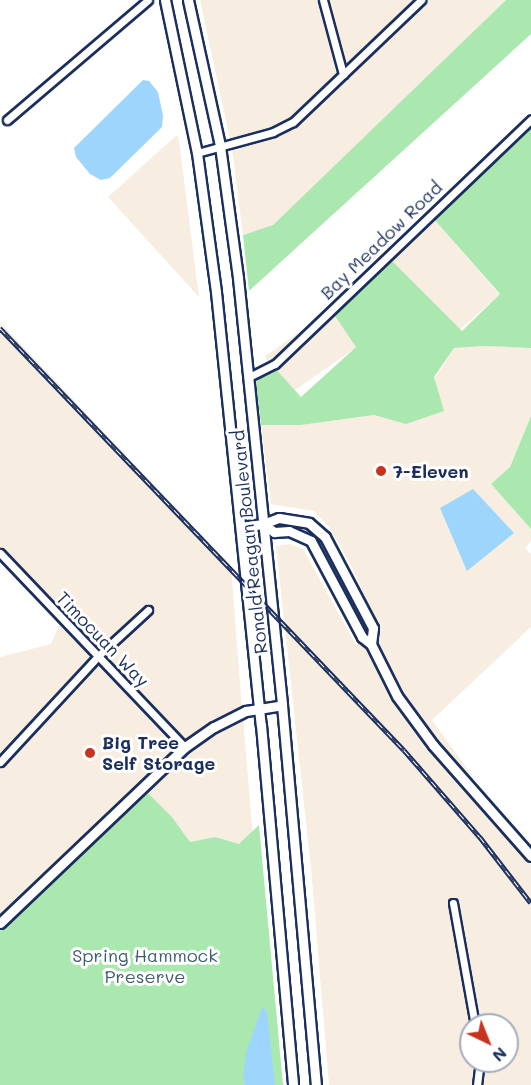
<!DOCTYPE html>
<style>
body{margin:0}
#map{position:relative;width:531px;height:1085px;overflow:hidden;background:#fff;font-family:Mali,sans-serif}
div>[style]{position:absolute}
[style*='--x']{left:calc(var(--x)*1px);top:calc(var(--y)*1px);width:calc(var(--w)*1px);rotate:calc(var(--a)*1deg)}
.built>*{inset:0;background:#f7ede0;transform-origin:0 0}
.green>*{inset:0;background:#abe8af}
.water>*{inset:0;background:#9dd5fd}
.roads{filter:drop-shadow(2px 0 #1b2f5e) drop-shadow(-2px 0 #1b2f5e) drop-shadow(0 2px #1b2f5e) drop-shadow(0 -2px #1b2f5e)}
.street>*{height:7px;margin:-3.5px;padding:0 3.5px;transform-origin:3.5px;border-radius:3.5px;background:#fff}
.secondary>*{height:9px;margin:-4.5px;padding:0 4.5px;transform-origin:4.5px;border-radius:4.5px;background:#fff}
.rail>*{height:4.5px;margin-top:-2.25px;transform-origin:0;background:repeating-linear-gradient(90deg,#fff 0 7px,#1b2f5e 0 14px);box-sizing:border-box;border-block:2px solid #1b2f5e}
.dots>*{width:16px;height:16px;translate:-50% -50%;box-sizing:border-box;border:3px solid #fff;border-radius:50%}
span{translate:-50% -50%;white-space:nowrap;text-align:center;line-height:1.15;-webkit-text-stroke:6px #fff;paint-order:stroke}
.street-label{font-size:18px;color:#1b2f5e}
.poi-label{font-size:18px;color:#1b2f5e;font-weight:700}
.left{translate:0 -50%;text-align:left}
.park-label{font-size:18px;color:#3f5d72}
.north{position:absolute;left:459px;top:1013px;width:60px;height:60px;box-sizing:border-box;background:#fff;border:2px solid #a4acbf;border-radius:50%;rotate:137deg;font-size:16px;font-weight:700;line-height:24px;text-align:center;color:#1b2f5e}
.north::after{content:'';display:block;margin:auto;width:21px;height:27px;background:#c8321e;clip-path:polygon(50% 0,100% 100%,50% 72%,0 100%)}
</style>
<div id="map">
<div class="built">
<i style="clip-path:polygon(200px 0,506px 0,273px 225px,243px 235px,232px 149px)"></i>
<i style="clip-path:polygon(177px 135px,179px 141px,199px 297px,108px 197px)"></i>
<i style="left:432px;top:217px;width:103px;height:59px;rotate:49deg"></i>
<i style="left:331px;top:310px;width:45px;height:81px;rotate:55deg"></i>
<i style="clip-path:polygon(0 322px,231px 567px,242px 708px,209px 724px,182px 744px,0 917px,0 657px,51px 644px,59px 625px,47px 603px,0 554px)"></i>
<i style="clip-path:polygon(484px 346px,531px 348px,531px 416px,510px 467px,491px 484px,531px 529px,531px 541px,525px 548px,531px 554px,531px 627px,432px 720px,471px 774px,467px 777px,436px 743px,401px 694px,375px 644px,376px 635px,380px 633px,353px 569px,330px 528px,314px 511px,271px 504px,261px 425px,301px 425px,374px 415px,407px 423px,454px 348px)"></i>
<i style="clip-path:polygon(evenodd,290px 544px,303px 549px,356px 645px,362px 642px,368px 647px,430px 747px,531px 861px,531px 1085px,329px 1085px,311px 868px,276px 546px,290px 544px,471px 1025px,507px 1025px,507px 1061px,471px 1061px,471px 1025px)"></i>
<i style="clip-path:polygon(243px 717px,254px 850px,215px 837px,190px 842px,172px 817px,148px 793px,188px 750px,213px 731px)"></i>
</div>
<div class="green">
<i style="clip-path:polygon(506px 0,531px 0,531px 34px,249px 291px,243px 235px,273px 225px)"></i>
<i style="clip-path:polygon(531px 125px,531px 348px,484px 346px,454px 348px,434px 377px,444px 411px,406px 424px,374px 415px,301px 425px,261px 425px,256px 382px,272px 365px,301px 397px,356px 347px,331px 310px,388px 257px,462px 331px,500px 294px,432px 217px)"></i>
<i style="clip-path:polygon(531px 416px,531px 529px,491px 484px,510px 467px)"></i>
<i style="clip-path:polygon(148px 793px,172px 817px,190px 842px,215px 837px,239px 844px,259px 825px,283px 1085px,0 1085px,0 931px)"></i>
</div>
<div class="water">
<i style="clip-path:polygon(143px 80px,149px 81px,158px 92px,163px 116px,162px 127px,110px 178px,101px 180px,90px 174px,76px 157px,74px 148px)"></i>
<i style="clip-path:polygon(473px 489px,514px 533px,467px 571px,440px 508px)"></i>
<i style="clip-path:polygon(264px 1007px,267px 1012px,275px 1085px,245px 1085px,243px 1079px,246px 1053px,261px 1010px)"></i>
</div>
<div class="roads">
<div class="street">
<i style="--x:323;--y:0;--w:77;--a:74.9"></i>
<i style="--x:7;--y:120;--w:185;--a:-40.4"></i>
<i style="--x:197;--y:153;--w:79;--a:-15.4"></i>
<i style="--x:273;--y:132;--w:22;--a:-27"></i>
<i style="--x:293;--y:122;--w:177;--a:-43.6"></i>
<i style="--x:249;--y:377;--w:29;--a:-27"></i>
<i style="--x:275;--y:364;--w:354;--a:-43.7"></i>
<i style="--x:0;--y:553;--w:268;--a:46.4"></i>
<i style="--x:0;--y:762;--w:144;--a:-47.2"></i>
<i style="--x:98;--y:656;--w:68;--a:-42.6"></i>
<i style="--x:453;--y:903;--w:124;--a:79.8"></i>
<i style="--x:477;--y:1085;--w:24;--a:-83"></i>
</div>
<div class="secondary">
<i style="--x:165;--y:0;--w:156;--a:78.2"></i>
<i style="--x:197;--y:153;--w:140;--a:82.2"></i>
<i style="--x:216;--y:292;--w:435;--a:84.1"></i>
<i style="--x:261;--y:725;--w:361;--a:84.9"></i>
<i style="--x:188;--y:0;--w:149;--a:77.6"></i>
<i style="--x:220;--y:146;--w:133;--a:82.2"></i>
<i style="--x:238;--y:278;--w:429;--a:84.1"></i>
<i style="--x:282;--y:705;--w:382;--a:84.9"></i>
<i style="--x:263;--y:524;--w:14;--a:36"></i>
<i style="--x:274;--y:532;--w:15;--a:-4"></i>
<i style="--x:289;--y:531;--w:24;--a:24"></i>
<i style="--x:311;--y:541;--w:109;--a:62"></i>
<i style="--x:362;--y:637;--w:11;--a:38"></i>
<i style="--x:371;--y:644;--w:58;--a:63.4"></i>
<i style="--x:397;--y:696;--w:61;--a:53.7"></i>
<i style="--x:433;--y:745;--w:148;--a:48.6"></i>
<i style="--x:241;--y:527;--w:22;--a:-8"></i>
<i style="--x:263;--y:524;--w:17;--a:-21"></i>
<i style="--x:279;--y:518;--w:30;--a:9"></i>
<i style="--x:309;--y:523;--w:21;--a:41"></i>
<i style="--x:325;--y:537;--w:103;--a:62.2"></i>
<i style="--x:373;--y:628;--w:16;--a:97"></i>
<i style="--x:0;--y:923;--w:255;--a:-43.6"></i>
<i style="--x:185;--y:747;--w:35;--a:-35"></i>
<i style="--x:214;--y:727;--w:36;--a:-27"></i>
<i style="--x:246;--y:711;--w:36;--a:-9"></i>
</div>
</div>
<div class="rail">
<i style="--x:0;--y:328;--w:584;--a:46.25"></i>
<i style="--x:404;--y:750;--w:116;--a:48.9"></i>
<i style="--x:480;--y:837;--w:83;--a:52.3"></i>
</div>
<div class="dots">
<i style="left:381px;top:471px;background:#c8321e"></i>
<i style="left:90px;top:753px;background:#c8321e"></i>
</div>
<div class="street-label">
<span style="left:381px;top:240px;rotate:-44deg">Bay Meadow Road</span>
<span style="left:249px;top:542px;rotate:-96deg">Ronald Reagan Boulevard</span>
<span style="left:103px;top:639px;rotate:46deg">Timocuan Way</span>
</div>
<div class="poi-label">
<span class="left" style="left:393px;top:471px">7-Eleven</span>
<span class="left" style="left:102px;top:753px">Big Tree<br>Self Storage</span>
</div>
<div class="park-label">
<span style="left:145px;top:966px">Spring Hammock<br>Preserve</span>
</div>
<div class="north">N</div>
</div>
